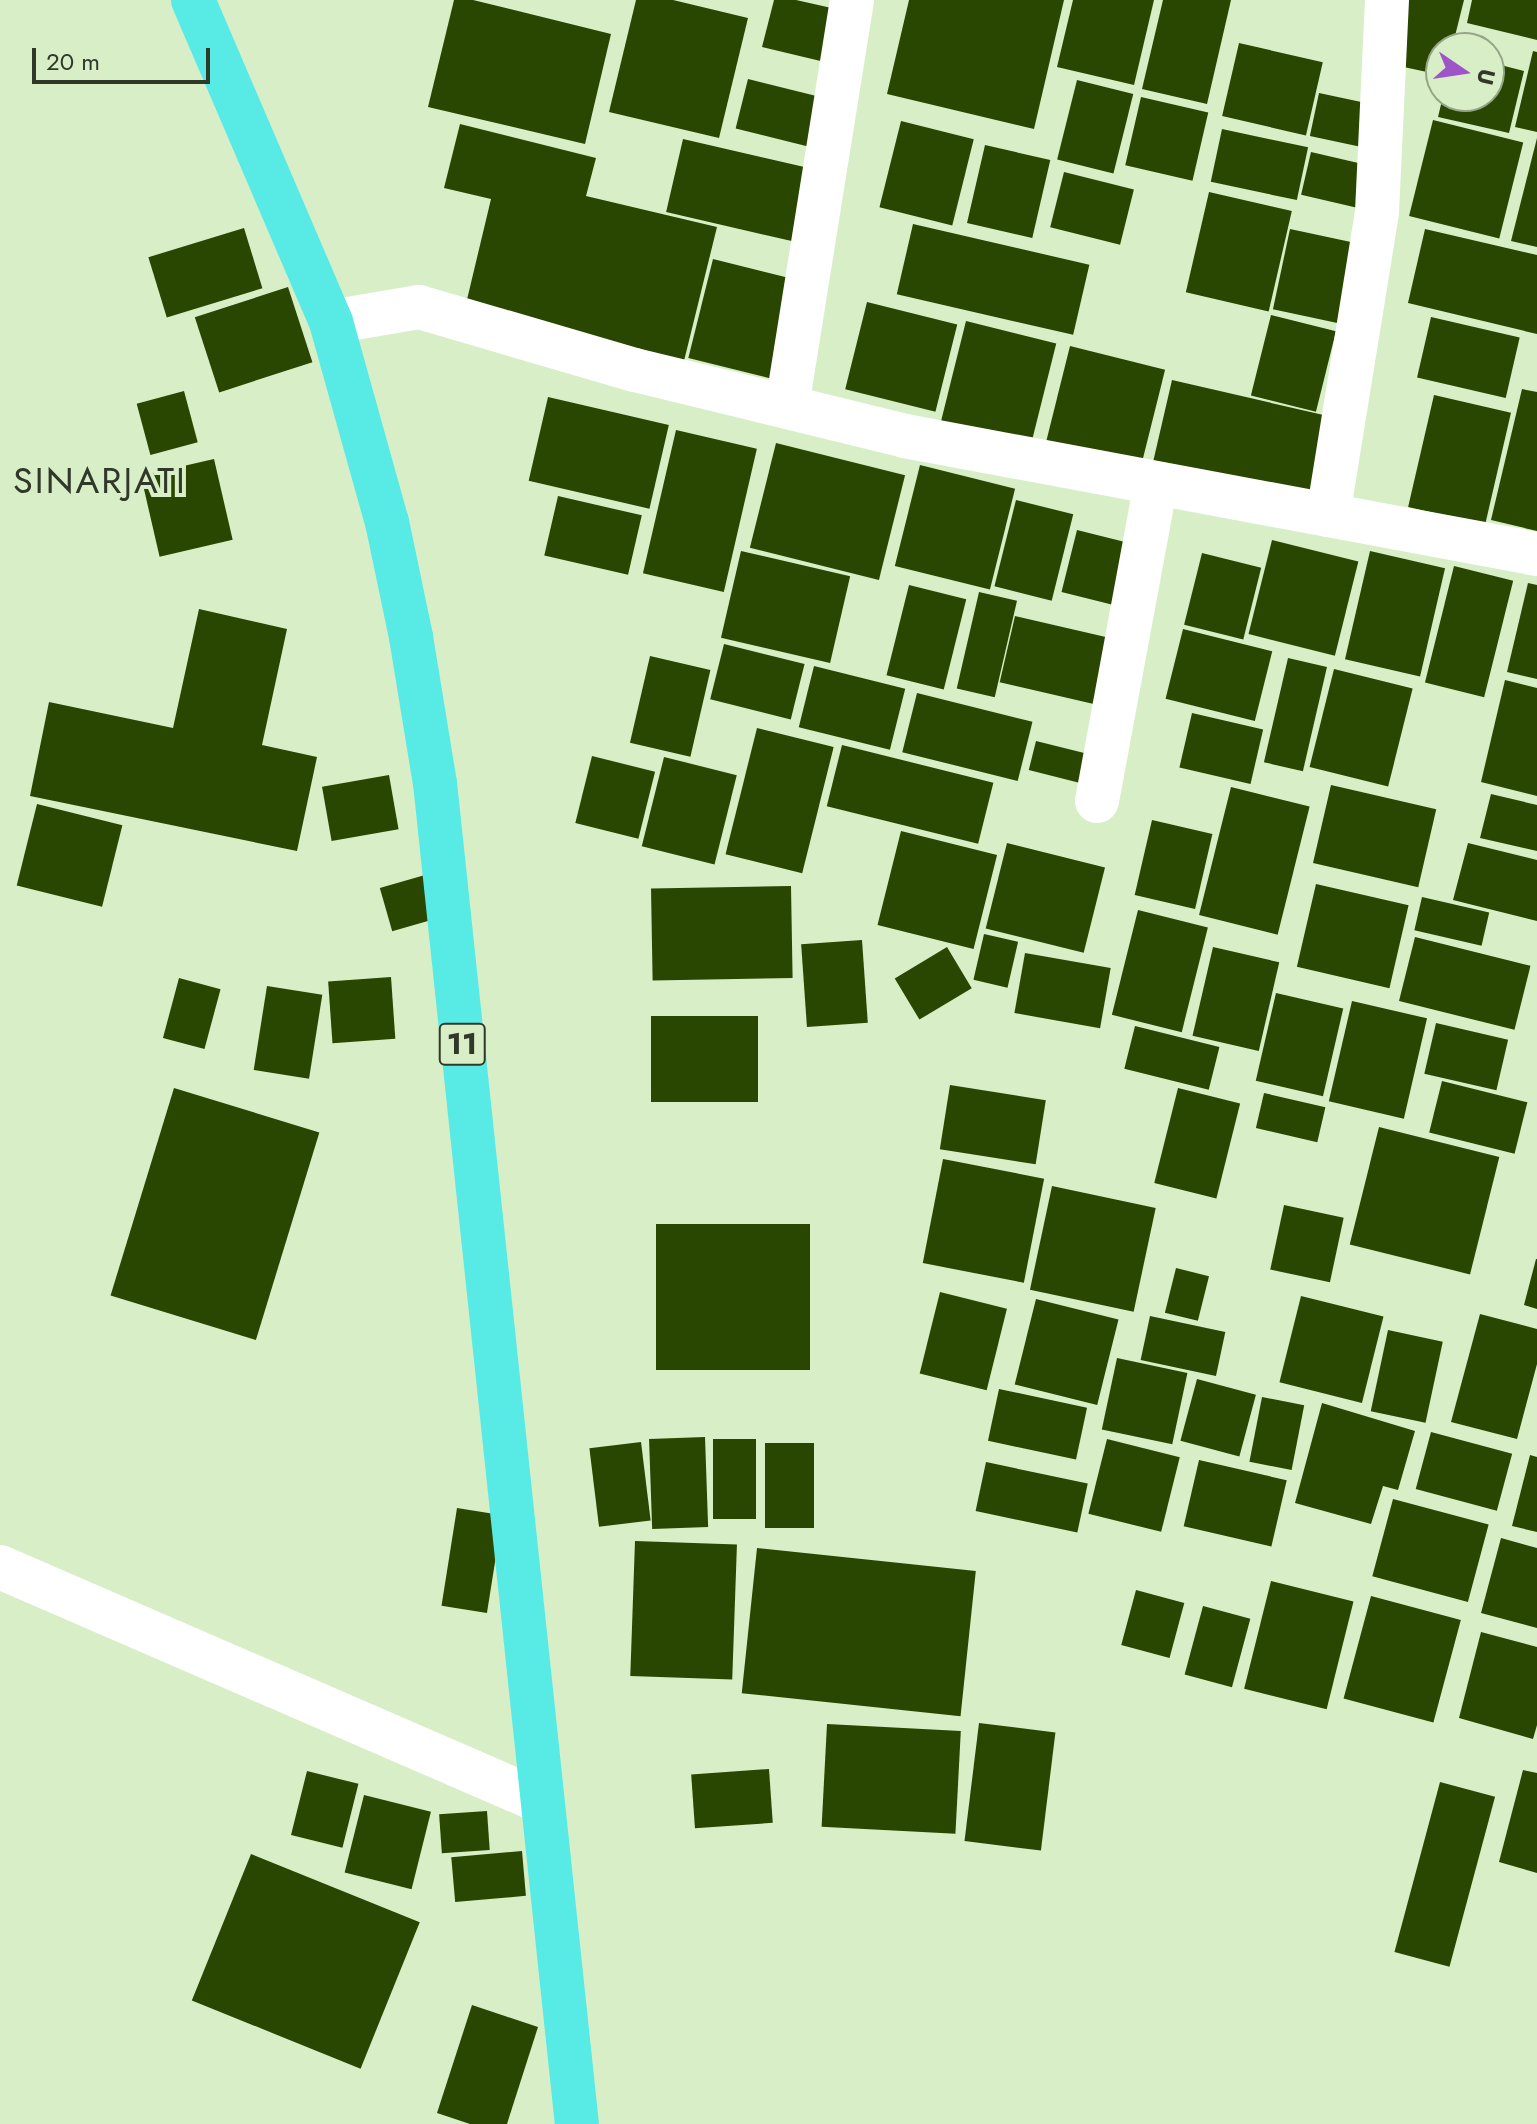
<!DOCTYPE html>
<style>
body{margin:0}
#map{position:relative;width:1537px;height:2124px;overflow:hidden;background:#d8eec7;font-family:Jost,sans-serif}
div>[style]{position:absolute}
[style*='--x']{left:calc(var(--x)*1px);top:calc(var(--y)*1px);width:calc(var(--w)*1px);rotate:calc(var(--a)*1deg)}
.building>*{inset:0;background:#294700;transform-origin:0 0}
.minor>*{height:44px;margin:-22px;padding:0 22px;transform-origin:22px;border-radius:22px;background:#fff}
.trunk>*{height:44px;margin:-22px;padding:0 22px;transform-origin:22px;border-radius:22px;background:#58ebe6}
span{translate:-50% -50%;white-space:nowrap;text-align:center;line-height:1.15;-webkit-text-stroke:8px #d8eec7;paint-order:stroke}
.shield-label span{padding:2px 6px;background:#d8eec7;border:2px solid;border-radius:6px;-webkit-text-stroke-width:0}
.shield-label{font-size:30px;color:#303829;font-weight:700}
.quarter-label{font-size:36px;color:#303829;letter-spacing:2px}
.north{position:absolute;left:1425px;top:32px;width:80px;height:80px;box-sizing:border-box;background:#d8eec7;border:2px solid #95a588;border-radius:50%;rotate:103deg;font-size:22px;font-weight:700;line-height:32px;text-align:center;color:#303829}
.north::after{content:'';display:block;margin:auto;width:28px;height:36px;background:#9d55c8;clip-path:polygon(50% 0,100% 100%,50% 72%,0 100%)}
.scale{position:absolute;left:32px;top:48px;width:178px;height:36px;box-sizing:border-box;border:4px solid #303829;border-top:0;padding-left:10px;font-size:24px;line-height:28px;white-space:nowrap;color:#303829;-webkit-text-stroke:6px #d8eec7;paint-order:stroke}
</style>
<div id="map">
<div class="building">
<i style="clip-path:polygon(454px 0,473px 0,611px 34px,585px 144px,428px 107px)"></i>
<i style="clip-path:polygon(636px 0,673px 0,748px 18px,719px 138px,609px 112px)"></i>
<i style="clip-path:polygon(774px 0,796px 0,845px 11px,833px 64px,762px 47px)"></i>
<i style="clip-path:polygon(909px 0,1064px 0,1034px 129px,887px 94px)"></i>
<i style="clip-path:polygon(1073px 0,1154px 0,1134px 85px,1057px 67px)"></i>
<i style="clip-path:polygon(1163px 0,1231px 0,1207px 104px,1142px 89px)"></i>
<i style="clip-path:polygon(1400px 0,1464px 0,1452px 48px,1441px 48px,1441px 75px,1385px 63px)"></i>
<i style="clip-path:polygon(1472px 0,1537px 0,1537px 40px,1467px 23px)"></i>
<i style="left:1239px;top:43px;width:86px;height:75px;rotate:13deg"></i>
<i style="clip-path:polygon(1533px 51px,1537px 52px,1537px 132px,1515px 127px)"></i>
<i style="clip-path:polygon(1489px 62px,1524px 71px,1509px 133px,1438px 117px,1443px 96px,1489px 96px)"></i>
<i style="left:748px;top:79px;width:87px;height:51px;rotate:14deg"></i>
<i style="left:1077px;top:80px;width:58px;height:82px;rotate:14deg"></i>
<i style="left:1319px;top:93px;width:60px;height:44px;rotate:12deg"></i>
<i style="left:1141px;top:97px;width:69px;height:70px;rotate:13deg"></i>
<i style="left:1433px;top:120px;width:93px;height:99px;rotate:14deg"></i>
<i style="left:901px;top:121px;width:75px;height:89px;rotate:14deg"></i>
<i style="clip-path:polygon(460px 124px,596px 158px,586px 196px,717px 227px,684px 361px,465px 308px,491px 199px,444px 188px)"></i>
<i style="left:1222px;top:129px;width:88px;height:54px;rotate:12deg"></i>
<i style="clip-path:polygon(1537px 138px,1537px 247px,1511px 241px)"></i>
<i style="left:683px;top:139px;width:139px;height:75px;rotate:13deg"></i>
<i style="left:985px;top:145px;width:67px;height:80px;rotate:13deg"></i>
<i style="left:1311px;top:152px;width:64px;height:44px;rotate:13deg"></i>
<i style="left:1064px;top:172px;width:72px;height:57px;rotate:14deg"></i>
<i style="left:1209px;top:192px;width:85px;height:103px;rotate:13deg"></i>
<i style="left:913px;top:224px;width:181px;height:72px;rotate:13deg"></i>
<i style="left:244px;top:228px;width:63px;height:100px;rotate:73deg"></i>
<i style="left:1290px;top:229px;width:79px;height:82px;rotate:12deg"></i>
<i style="clip-path:polygon(1425px 229px,1537px 255px,1537px 334px,1408px 303px)"></i>
<i style="left:713px;top:259px;width:93px;height:102px;rotate:14deg"></i>
<i style="left:288px;top:287px;width:79px;height:98px;rotate:72deg"></i>
<i style="left:867px;top:302px;width:93px;height:90px;rotate:14deg"></i>
<i style="left:1271px;top:315px;width:67px;height:83px;rotate:14deg"></i>
<i style="left:1431px;top:317px;width:91px;height:62px;rotate:13deg"></i>
<i style="left:966px;top:321px;width:93px;height:115px;rotate:14deg"></i>
<i style="left:1070px;top:346px;width:98px;height:109px;rotate:14deg"></i>
<i style="left:1172px;top:380px;width:170px;height:95px;rotate:13deg"></i>
<i style="clip-path:polygon(1522px 389px,1537px 392px,1537px 531px,1491px 520px)"></i>
<i style="left:184px;top:391px;width:53px;height:49px;rotate:75deg"></i>
<i style="left:1434px;top:395px;width:79px;height:115px;rotate:13deg"></i>
<i style="left:548px;top:397px;width:124px;height:86px;rotate:13deg"></i>
<i style="left:676px;top:430px;width:83px;height:147px;rotate:13deg"></i>
<i style="left:776px;top:443px;width:133px;height:108px;rotate:14deg"></i>
<i style="left:214px;top:459px;width:83px;height:75px;rotate:77deg"></i>
<i style="left:920px;top:465px;width:98px;height:104px;rotate:14deg"></i>
<i style="left:558px;top:496px;width:86px;height:61px;rotate:13deg"></i>
<i style="left:1016px;top:500px;width:59px;height:89px;rotate:14deg"></i>
<i style="left:1077px;top:530px;width:66px;height:64px;rotate:14deg"></i>
<i style="left:1272px;top:540px;width:89px;height:97px;rotate:14deg"></i>
<i style="left:741px;top:551px;width:112px;height:89px;rotate:13deg"></i>
<i style="left:1370px;top:551px;width:77px;height:111px;rotate:13deg"></i>
<i style="left:1202px;top:553px;width:61px;height:74px;rotate:14deg"></i>
<i style="left:1454px;top:566px;width:61px;height:120px;rotate:14deg"></i>
<i style="clip-path:polygon(1528px 583px,1537px 585px,1537px 679px,1507px 672px)"></i>
<i style="left:909px;top:585px;width:59px;height:93px;rotate:14deg"></i>
<i style="left:979px;top:592px;width:39px;height:99px;rotate:13deg"></i>
<i style="clip-path:polygon(199px 609px,287px 629px,262px 745px,317px 757px,297px 851px,30px 796px,49px 702px,173px 728px)"></i>
<i style="left:1015px;top:616px;width:112px;height:68px;rotate:13deg"></i>
<i style="left:1183px;top:629px;width:92px;height:72px;rotate:14deg"></i>
<i style="left:724px;top:644px;width:83px;height:57px;rotate:14deg"></i>
<i style="left:650px;top:656px;width:62px;height:89px;rotate:13deg"></i>
<i style="left:1288px;top:658px;width:40px;height:107px;rotate:13deg"></i>
<i style="left:814px;top:666px;width:94px;height:63px;rotate:14deg"></i>
<i style="left:1334px;top:669px;width:81px;height:101px;rotate:14deg"></i>
<i style="clip-path:polygon(1505px 680px,1537px 688px,1537px 796px,1481px 782px)"></i>
<i style="left:917px;top:693px;width:119px;height:61px;rotate:14deg"></i>
<i style="left:1192px;top:713px;width:73px;height:56px;rotate:13deg"></i>
<i style="left:757px;top:728px;width:79px;height:130px;rotate:14deg"></i>
<i style="left:1036px;top:741px;width:58px;height:30px;rotate:14deg"></i>
<i style="left:842px;top:745px;width:156px;height:63px;rotate:14deg"></i>
<i style="left:592px;top:756px;width:65px;height:69px;rotate:14deg"></i>
<i style="left:664px;top:757px;width:75px;height:92px;rotate:14deg"></i>
<i style="left:389px;top:775px;width:55px;height:68px;rotate:80deg"></i>
<i style="left:1331px;top:785px;width:108px;height:80px;rotate:13deg"></i>
<i style="left:1231px;top:787px;width:81px;height:132px;rotate:14deg"></i>
<i style="clip-path:polygon(1491px 794px,1537px 805px,1537px 851px,1480px 838px)"></i>
<i style="left:37px;top:804px;width:88px;height:84px;rotate:14deg"></i>
<i style="left:1152px;top:820px;width:62px;height:77px;rotate:13deg"></i>
<i style="left:901px;top:831px;width:99px;height:97px;rotate:14deg"></i>
<i style="left:1007px;top:843px;width:101px;height:88px;rotate:14deg"></i>
<i style="clip-path:polygon(1468px 843px,1537px 860px,1537px 921px,1453px 900px)"></i>
<i style="left:425px;top:875px;width:45px;height:47px;rotate:74deg"></i>
<i style="left:1316px;top:884px;width:95px;height:85px;rotate:13deg"></i>
<i style="left:791px;top:886px;width:92px;height:140px;rotate:89deg"></i>
<i style="left:1422px;top:897px;width:69px;height:34px;rotate:13deg"></i>
<i style="left:1138px;top:910px;width:72px;height:108px;rotate:14deg"></i>
<i style="left:984px;top:934px;width:35px;height:47px;rotate:13deg"></i>
<i style="left:1415px;top:937px;width:119px;height:66px;rotate:14deg"></i>
<i style="left:862px;top:940px;width:83px;height:61px;rotate:86deg"></i>
<i style="left:947px;top:947px;width:48px;height:61px;rotate:59deg"></i>
<i style="left:1213px;top:947px;width:68px;height:91px;rotate:13deg"></i>
<i style="left:1025px;top:953px;width:87px;height:61px;rotate:10deg"></i>
<i style="left:391px;top:977px;width:62px;height:63px;rotate:86deg"></i>
<i style="left:179px;top:978px;width:43px;height:62px;rotate:15deg"></i>
<i style="left:267px;top:986px;width:56px;height:85px;rotate:9deg"></i>
<i style="left:1276px;top:993px;width:69px;height:90px;rotate:13deg"></i>
<i style="left:1352px;top:1001px;width:77px;height:103px;rotate:13deg"></i>
<i style="left:758px;top:1016px;width:86px;height:107px;rotate:90deg"></i>
<i style="left:1436px;top:1023px;width:74px;height:52px;rotate:13deg"></i>
<i style="left:1135px;top:1026px;width:87px;height:44px;rotate:14deg"></i>
<i style="left:1442px;top:1081px;width:88px;height:53px;rotate:14deg"></i>
<i style="left:950px;top:1085px;width:97px;height:65px;rotate:9deg"></i>
<i style="left:174px;top:1088px;width:152px;height:217px;rotate:17deg"></i>
<i style="left:1178px;top:1088px;width:64px;height:98px;rotate:14deg"></i>
<i style="left:1264px;top:1093px;width:63px;height:36px;rotate:13deg"></i>
<i style="left:1379px;top:1127px;width:124px;height:121px;rotate:14deg"></i>
<i style="left:943px;top:1159px;width:103px;height:106px;rotate:11deg"></i>
<i style="left:1052px;top:1186px;width:106px;height:106px;rotate:12deg"></i>
<i style="left:1284px;top:1205px;width:61px;height:66px;rotate:12deg"></i>
<i style="left:656px;top:1224px;width:154px;height:146px"></i>
<i style="clip-path:polygon(1536px 1259px,1537px 1259px,1537px 1309px,1524px 1305px)"></i>
<i style="left:1176px;top:1268px;width:34px;height:46px;rotate:14deg"></i>
<i style="left:940px;top:1292px;width:69px;height:84px;rotate:14deg"></i>
<i style="left:1301px;top:1296px;width:85px;height:89px;rotate:14deg"></i>
<i style="left:1036px;top:1299px;width:85px;height:88px;rotate:14deg"></i>
<i style="clip-path:polygon(1480px 1314px,1537px 1329px,1537px 1364px,1517px 1439px,1451px 1422px)"></i>
<i style="left:1150px;top:1316px;width:77px;height:45px;rotate:12deg"></i>
<i style="left:1388px;top:1330px;width:56px;height:83px;rotate:12deg"></i>
<i style="left:1117px;top:1358px;width:72px;height:73px;rotate:12deg"></i>
<i style="left:1197px;top:1379px;width:61px;height:64px;rotate:15deg"></i>
<i style="left:999px;top:1389px;width:90px;height:53px;rotate:12deg"></i>
<i style="left:1262px;top:1397px;width:43px;height:66px;rotate:11deg"></i>
<i style="clip-path:polygon(1322px 1403px,1415px 1431px,1398px 1490px,1383px 1486px,1371px 1524px,1295px 1503px)"></i>
<i style="left:1431px;top:1432px;width:84px;height:59px;rotate:15deg"></i>
<i style="left:705px;top:1437px;width:90px;height:56px;rotate:88deg"></i>
<i style="left:756px;top:1439px;width:80px;height:43px;rotate:90deg"></i>
<i style="left:1107px;top:1439px;width:75px;height:77px;rotate:14deg"></i>
<i style="left:641px;top:1442px;width:79px;height:52px;rotate:83deg"></i>
<i style="left:765px;top:1443px;width:49px;height:85px"></i>
<i style="clip-path:polygon(1530px 1455px,1537px 1457px,1537px 1532px,1512px 1526px)"></i>
<i style="left:1199px;top:1460px;width:90px;height:68px;rotate:13deg"></i>
<i style="left:986px;top:1462px;width:104px;height:50px;rotate:12deg"></i>
<i style="left:1393px;top:1499px;width:99px;height:80px;rotate:15deg"></i>
<i style="left:457px;top:1508px;width:46px;height:99px;rotate:9deg"></i>
<i style="clip-path:polygon(1501px 1538px,1537px 1548px,1537px 1628px,1481px 1613px)"></i>
<i style="left:635px;top:1541px;width:102px;height:135px;rotate:2deg"></i>
<i style="left:757px;top:1548px;width:220px;height:146px;rotate:6deg"></i>
<i style="left:1271px;top:1581px;width:85px;height:111px;rotate:14deg"></i>
<i style="left:1136px;top:1590px;width:50px;height:57px;rotate:15deg"></i>
<i style="left:1371px;top:1596px;width:93px;height:106px;rotate:15deg"></i>
<i style="left:1203px;top:1606px;width:49px;height:71px;rotate:15deg"></i>
<i style="clip-path:polygon(1481px 1632px,1537px 1647px,1537px 1725px,1533px 1739px,1459px 1718px)"></i>
<i style="left:979px;top:1723px;width:77px;height:119px;rotate:7deg"></i>
<i style="left:827px;top:1724px;width:134px;height:103px;rotate:3deg"></i>
<i style="left:769px;top:1769px;width:54px;height:78px;rotate:86deg"></i>
<i style="clip-path:polygon(1523px 1770px,1537px 1773px,1537px 1873px,1499px 1862px)"></i>
<i style="left:307px;top:1771px;width:53px;height:66px;rotate:14deg"></i>
<i style="left:1440px;top:1782px;width:57px;height:176px;rotate:15deg"></i>
<i style="left:364px;top:1795px;width:69px;height:80px;rotate:14deg"></i>
<i style="left:487px;top:1811px;width:39px;height:48px;rotate:86deg"></i>
<i style="left:522px;top:1851px;width:45px;height:71px;rotate:85deg"></i>
<i style="left:251px;top:1854px;width:182px;height:158px;rotate:22deg"></i>
<i style="clip-path:polygon(472px 2005px,538px 2027px,507px 2124px,470px 2124px,437px 2113px)"></i>
</div>
<div class="minor">
<i style="--x:331;--y:322;--w:89;--a:-9.7"></i>
<i style="--x:419;--y:307;--w:225;--a:16.3"></i>
<i style="--x:635;--y:370;--w:278;--a:13.7"></i>
<i style="--x:905;--y:436;--w:643;--a:10.58"></i>
<i style="--x:787;--y:406;--w:411;--a:-80.9"></i>
<i style="--x:1328;--y:515;--w:307;--a:-80.8"></i>
<i style="--x:1377;--y:212;--w:212;--a:-87.3"></i>
<i style="--x:1097;--y:801;--w:322;--a:-79.5"></i>
<i style="--x:0;--y:1567;--w:589;--a:23.43"></i>
</div>
<div class="trunk">
<i style="--x:193;--y:0;--w:350;--a:66.8"></i>
<i style="--x:331;--y:322;--w:208;--a:74.4"></i>
<i style="--x:387;--y:522;--w:117;--a:78.2"></i>
<i style="--x:411;--y:637;--w:148;--a:80.7"></i>
<i style="--x:435;--y:783;--w:1348;--a:83.96"></i>
</div>
<div class="shield-label">
<span style="left:462px;top:1044px">11</span>
</div>
<div class="quarter-label">
<span style="left:100px;top:481px">SINARJATI</span>
</div>
<div class="north">U</div>
<div class="scale">20 m</div>
</div>
